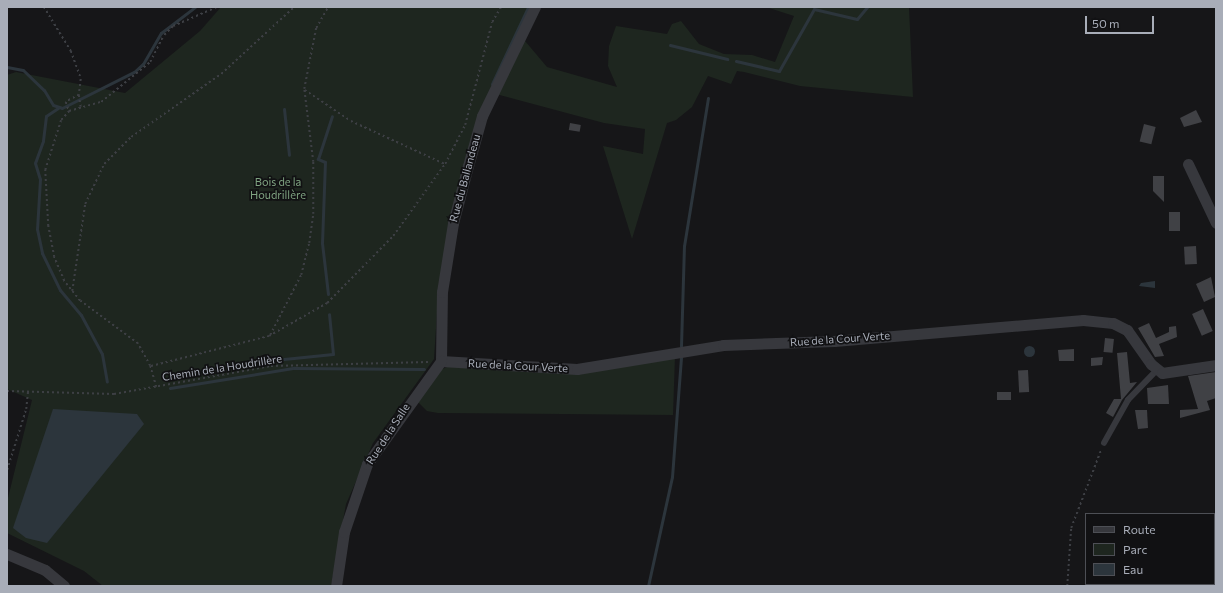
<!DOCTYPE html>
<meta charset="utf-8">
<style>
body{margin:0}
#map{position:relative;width:1223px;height:593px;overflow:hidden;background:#161618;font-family:Commissioner,sans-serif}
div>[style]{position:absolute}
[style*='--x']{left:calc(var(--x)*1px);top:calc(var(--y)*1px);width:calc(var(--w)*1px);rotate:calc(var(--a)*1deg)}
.green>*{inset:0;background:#1e261f}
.water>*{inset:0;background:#2c353c}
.round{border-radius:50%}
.stream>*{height:3px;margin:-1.5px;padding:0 1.5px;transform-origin:1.5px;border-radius:1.5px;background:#2c353c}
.building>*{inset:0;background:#404145;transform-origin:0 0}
.path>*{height:1.5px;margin-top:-0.75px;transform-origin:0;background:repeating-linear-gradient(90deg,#3d3f44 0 2px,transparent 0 5px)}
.lane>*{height:5.5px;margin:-2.75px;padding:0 2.75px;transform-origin:2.75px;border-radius:2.75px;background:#37383d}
.street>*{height:11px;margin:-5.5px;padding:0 5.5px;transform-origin:5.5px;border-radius:5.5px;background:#37383d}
span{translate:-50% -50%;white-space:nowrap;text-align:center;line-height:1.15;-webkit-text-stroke:3.5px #111113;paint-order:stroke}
.street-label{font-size:11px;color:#a8adb8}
.park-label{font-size:11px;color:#7fa381}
.frame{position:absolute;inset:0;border:8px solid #a8adb8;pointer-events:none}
.legend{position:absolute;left:1085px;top:513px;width:130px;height:72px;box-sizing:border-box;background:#111113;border:1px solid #4d4f55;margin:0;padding:5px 7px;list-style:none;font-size:12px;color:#a8adb8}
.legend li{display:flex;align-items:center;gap:8px;height:20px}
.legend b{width:20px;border:1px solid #4d4f55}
.scale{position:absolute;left:1085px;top:16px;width:69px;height:18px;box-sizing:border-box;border:2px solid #a8adb8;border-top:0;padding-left:5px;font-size:12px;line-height:14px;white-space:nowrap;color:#a8adb8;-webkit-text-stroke:3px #111113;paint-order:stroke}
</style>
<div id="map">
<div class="green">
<i style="clip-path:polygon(221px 7px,535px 7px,520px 35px,547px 67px,617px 87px,608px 66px,609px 46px,616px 26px,667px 34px,672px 24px,681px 21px,699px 44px,724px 54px,752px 55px,775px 62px,794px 16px,766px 7px,909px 7px,913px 97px,800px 86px,744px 72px,737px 71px,731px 84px,708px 76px,692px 107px,676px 120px,667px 123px,632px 239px,603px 146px,643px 154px,645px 129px,604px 123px,492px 93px,439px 282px,434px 359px,373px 443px,346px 504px,331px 586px,103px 586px,84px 571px,7px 533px,7px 502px,32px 400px,7px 389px,7px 75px,16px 72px,125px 93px,200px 31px)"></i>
<i style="clip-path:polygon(675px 356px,673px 415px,438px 413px,427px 411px,417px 401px,442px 369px,450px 366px,584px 373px)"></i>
</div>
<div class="water">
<i style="clip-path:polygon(1155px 281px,1155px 288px,1139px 286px,1141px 283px)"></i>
<i class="round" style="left:1023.5px;top:345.5px;width:11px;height:11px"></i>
<i style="clip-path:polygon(53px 409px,137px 414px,144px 424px,47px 543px,26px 538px,13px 528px)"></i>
</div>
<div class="stream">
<i style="--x:670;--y:45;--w:59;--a:13.8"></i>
<i style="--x:736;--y:61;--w:44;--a:13.1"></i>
<i style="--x:779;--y:71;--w:71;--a:-60.6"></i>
<i style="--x:814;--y:9;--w:44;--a:13.1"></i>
<i style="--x:857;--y:19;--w:16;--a:-50"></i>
<i style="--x:7;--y:67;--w:16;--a:11"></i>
<i style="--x:23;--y:70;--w:29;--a:44"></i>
<i style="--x:44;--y:90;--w:17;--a:59"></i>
<i style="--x:53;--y:105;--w:9;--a:18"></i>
<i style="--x:62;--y:108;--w:80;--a:-26.6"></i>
<i style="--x:134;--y:72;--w:12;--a:-42"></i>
<i style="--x:143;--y:64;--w:36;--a:-60"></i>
<i style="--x:161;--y:33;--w:43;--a:-37.4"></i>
<i style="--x:492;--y:84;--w:85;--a:-64.9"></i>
<i style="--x:58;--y:108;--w:14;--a:146"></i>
<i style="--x:46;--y:116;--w:25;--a:97"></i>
<i style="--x:43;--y:141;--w:23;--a:110"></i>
<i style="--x:35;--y:163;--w:17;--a:73"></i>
<i style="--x:40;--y:179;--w:50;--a:93.4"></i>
<i style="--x:37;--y:229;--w:25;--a:78"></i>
<i style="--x:42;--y:253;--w:41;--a:64.1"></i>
<i style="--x:60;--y:290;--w:33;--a:50"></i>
<i style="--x:81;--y:315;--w:44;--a:61.7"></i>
<i style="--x:102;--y:354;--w:28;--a:80"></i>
<i style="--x:284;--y:109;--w:46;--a:83.8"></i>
<i style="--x:328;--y:294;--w:51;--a:-96.7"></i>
<i style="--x:322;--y:243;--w:81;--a:-87.9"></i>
<i style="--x:325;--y:162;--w:8;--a:-157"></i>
<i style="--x:318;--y:159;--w:45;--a:-72"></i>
<i style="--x:681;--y:346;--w:100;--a:-88.3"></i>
<i style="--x:684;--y:246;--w:150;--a:-80.8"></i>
<i style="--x:284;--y:359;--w:49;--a:-5.8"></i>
<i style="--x:333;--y:354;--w:40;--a:-95.7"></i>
<i style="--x:170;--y:388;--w:126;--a:-9.2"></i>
<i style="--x:294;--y:368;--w:130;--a:0.4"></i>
<i style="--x:648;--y:586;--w:112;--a:-77.6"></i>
<i style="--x:672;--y:477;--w:121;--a:-85.7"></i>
</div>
<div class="building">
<i style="clip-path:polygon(1196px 110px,1202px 122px,1184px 127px,1180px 118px)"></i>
<i style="left:570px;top:123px;width:11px;height:7px;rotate:10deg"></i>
<i style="left:1144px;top:124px;width:12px;height:18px;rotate:14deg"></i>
<i style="clip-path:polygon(1153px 176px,1164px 176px,1164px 202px,1153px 191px)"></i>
<i style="left:1169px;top:212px;width:11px;height:19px"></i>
<i style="left:1196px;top:246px;width:18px;height:12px;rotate:87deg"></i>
<i style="clip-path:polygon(1211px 277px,1215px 297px,1204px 302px,1196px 284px)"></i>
<i style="left:1203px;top:309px;width:24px;height:12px;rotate:66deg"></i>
<i style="clip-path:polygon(1149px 323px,1156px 338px,1169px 332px,1169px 327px,1176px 326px,1177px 337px,1159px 344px,1164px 356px,1155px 357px,1138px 328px)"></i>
<i style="left:1105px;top:338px;width:9px;height:14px;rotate:6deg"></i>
<i style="clip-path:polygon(1074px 349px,1074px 361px,1059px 361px,1058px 350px)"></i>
<i style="clip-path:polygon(1127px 352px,1130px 383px,1137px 382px,1122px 400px,1113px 417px,1106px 413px,1114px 399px,1121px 399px,1117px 353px)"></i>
<i style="clip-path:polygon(1103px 357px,1102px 365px,1091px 366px,1091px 358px)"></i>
<i style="left:1028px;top:370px;width:22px;height:10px;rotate:87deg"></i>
<i style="clip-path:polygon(1216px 372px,1216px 398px,1207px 401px,1210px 410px,1180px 418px,1180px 410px,1198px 409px,1188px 376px)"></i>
<i style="clip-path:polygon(1168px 385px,1169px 404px,1148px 404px,1147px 388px)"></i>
<i style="left:997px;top:392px;width:14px;height:8px"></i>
<i style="clip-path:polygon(1135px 410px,1147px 410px,1148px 428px,1138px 429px)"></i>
</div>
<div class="path">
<i style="--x:44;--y:7;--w:52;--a:58.5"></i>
<i style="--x:71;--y:51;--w:30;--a:70"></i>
<i style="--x:81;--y:79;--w:16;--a:97"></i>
<i style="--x:79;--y:95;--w:15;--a:152"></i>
<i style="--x:66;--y:102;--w:9;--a:72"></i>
<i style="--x:305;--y:90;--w:55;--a:34"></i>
<i style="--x:351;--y:121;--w:103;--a:24.6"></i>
<i style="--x:445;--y:164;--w:44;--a:-62.9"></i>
<i style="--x:465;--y:125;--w:106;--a:-75.3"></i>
<i style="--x:492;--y:22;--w:17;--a:-59"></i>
<i style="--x:79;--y:95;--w:12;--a:81"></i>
<i style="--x:72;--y:291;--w:88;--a:-81.5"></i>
<i style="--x:85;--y:204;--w:44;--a:-64.6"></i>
<i style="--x:104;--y:164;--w:38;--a:-45"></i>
<i style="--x:131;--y:137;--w:110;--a:-35"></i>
<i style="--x:221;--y:74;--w:99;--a:-42.5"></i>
<i style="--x:270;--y:335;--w:68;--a:-62.7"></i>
<i style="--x:301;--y:275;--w:33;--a:-76"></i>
<i style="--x:309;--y:243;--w:29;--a:-82"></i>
<i style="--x:313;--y:214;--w:52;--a:-90"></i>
<i style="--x:313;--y:162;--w:74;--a:-97"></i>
<i style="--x:304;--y:89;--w:62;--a:-78.9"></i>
<i style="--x:316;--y:28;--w:24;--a:-60"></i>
<i style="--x:151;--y:366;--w:122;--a:-14.3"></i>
<i style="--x:269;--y:336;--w:67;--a:-29.6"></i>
<i style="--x:327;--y:303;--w:94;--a:-45.4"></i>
<i style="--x:393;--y:236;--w:89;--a:-54.2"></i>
<i style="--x:156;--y:387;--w:22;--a:-106"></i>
<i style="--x:150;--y:366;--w:25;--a:-119"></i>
<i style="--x:138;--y:344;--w:72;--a:-143.4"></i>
<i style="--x:80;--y:301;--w:26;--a:-129"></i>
<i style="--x:64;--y:281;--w:26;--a:-113"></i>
<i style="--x:54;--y:257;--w:32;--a:-101"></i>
<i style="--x:48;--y:226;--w:56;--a:-93.1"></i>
<i style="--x:45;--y:170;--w:52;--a:-72.3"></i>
<i style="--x:61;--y:120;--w:12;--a:-48"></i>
<i style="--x:69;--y:111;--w:33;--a:-16"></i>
<i style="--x:101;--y:102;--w:63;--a:-39.2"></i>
<i style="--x:150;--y:62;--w:30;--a:-63"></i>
<i style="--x:164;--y:35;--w:13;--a:-45"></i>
<i style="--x:173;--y:26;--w:48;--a:-23.4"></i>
<i style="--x:7;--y:391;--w:107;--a:1.6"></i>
<i style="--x:114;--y:394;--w:159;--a:-10.1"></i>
<i style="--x:271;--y:366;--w:157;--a:-1.5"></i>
<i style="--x:7;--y:470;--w:64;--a:-72.7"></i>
<i style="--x:26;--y:409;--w:18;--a:-84"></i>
<i style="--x:1067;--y:586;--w:58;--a:-86.1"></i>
<i style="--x:1071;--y:528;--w:84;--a:-69"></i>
</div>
<div class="lane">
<i style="--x:1104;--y:443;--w:49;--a:-60.8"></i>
<i style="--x:1128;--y:400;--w:42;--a:-46"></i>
</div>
<div class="street">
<i style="--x:1188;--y:164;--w:65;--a:64.6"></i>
<i style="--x:441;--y:361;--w:136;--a:3.4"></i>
<i style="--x:577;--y:369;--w:148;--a:-9.3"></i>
<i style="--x:723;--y:345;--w:111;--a:-2.1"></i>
<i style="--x:834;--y:341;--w:250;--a:-4.8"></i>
<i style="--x:1083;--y:320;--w:30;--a:6"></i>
<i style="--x:1113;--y:323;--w:16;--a:27"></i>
<i style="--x:1127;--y:330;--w:42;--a:54.8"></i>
<i style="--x:1151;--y:364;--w:14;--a:39"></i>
<i style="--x:1162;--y:373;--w:55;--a:-8.4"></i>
<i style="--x:441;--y:361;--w:69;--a:-89.2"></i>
<i style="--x:442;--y:292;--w:70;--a:-80.9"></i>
<i style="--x:453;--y:223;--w:59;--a:-75.3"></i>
<i style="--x:468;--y:166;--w:52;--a:-74.4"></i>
<i style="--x:482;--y:116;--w:121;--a:-64.1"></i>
<i style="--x:7;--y:554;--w:41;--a:22.8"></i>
<i style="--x:45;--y:570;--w:25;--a:40"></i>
<i style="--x:336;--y:586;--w:55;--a:-81.6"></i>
<i style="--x:344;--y:532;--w:72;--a:-71.3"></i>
<i style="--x:367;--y:464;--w:127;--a:-54.3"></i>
</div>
<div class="street-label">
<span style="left:465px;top:178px;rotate:-75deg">Rue du Ballandeau</span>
<span style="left:840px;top:339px;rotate:-4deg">Rue de la Cour Verte</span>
<span style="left:518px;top:366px;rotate:3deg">Rue de la Cour Verte</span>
<span style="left:222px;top:368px;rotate:-9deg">Chemin de la Houdrillère</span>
<span style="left:388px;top:434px;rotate:-57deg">Rue de la Salle</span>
</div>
<div class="park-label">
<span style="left:278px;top:189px">Bois de la<br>Houdrillère</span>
</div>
<div class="frame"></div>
<ul class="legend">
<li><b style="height:5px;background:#37383d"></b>Route</li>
<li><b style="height:11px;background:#1e261f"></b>Parc</li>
<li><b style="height:11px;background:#2c353c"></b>Eau</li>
</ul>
<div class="scale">50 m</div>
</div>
